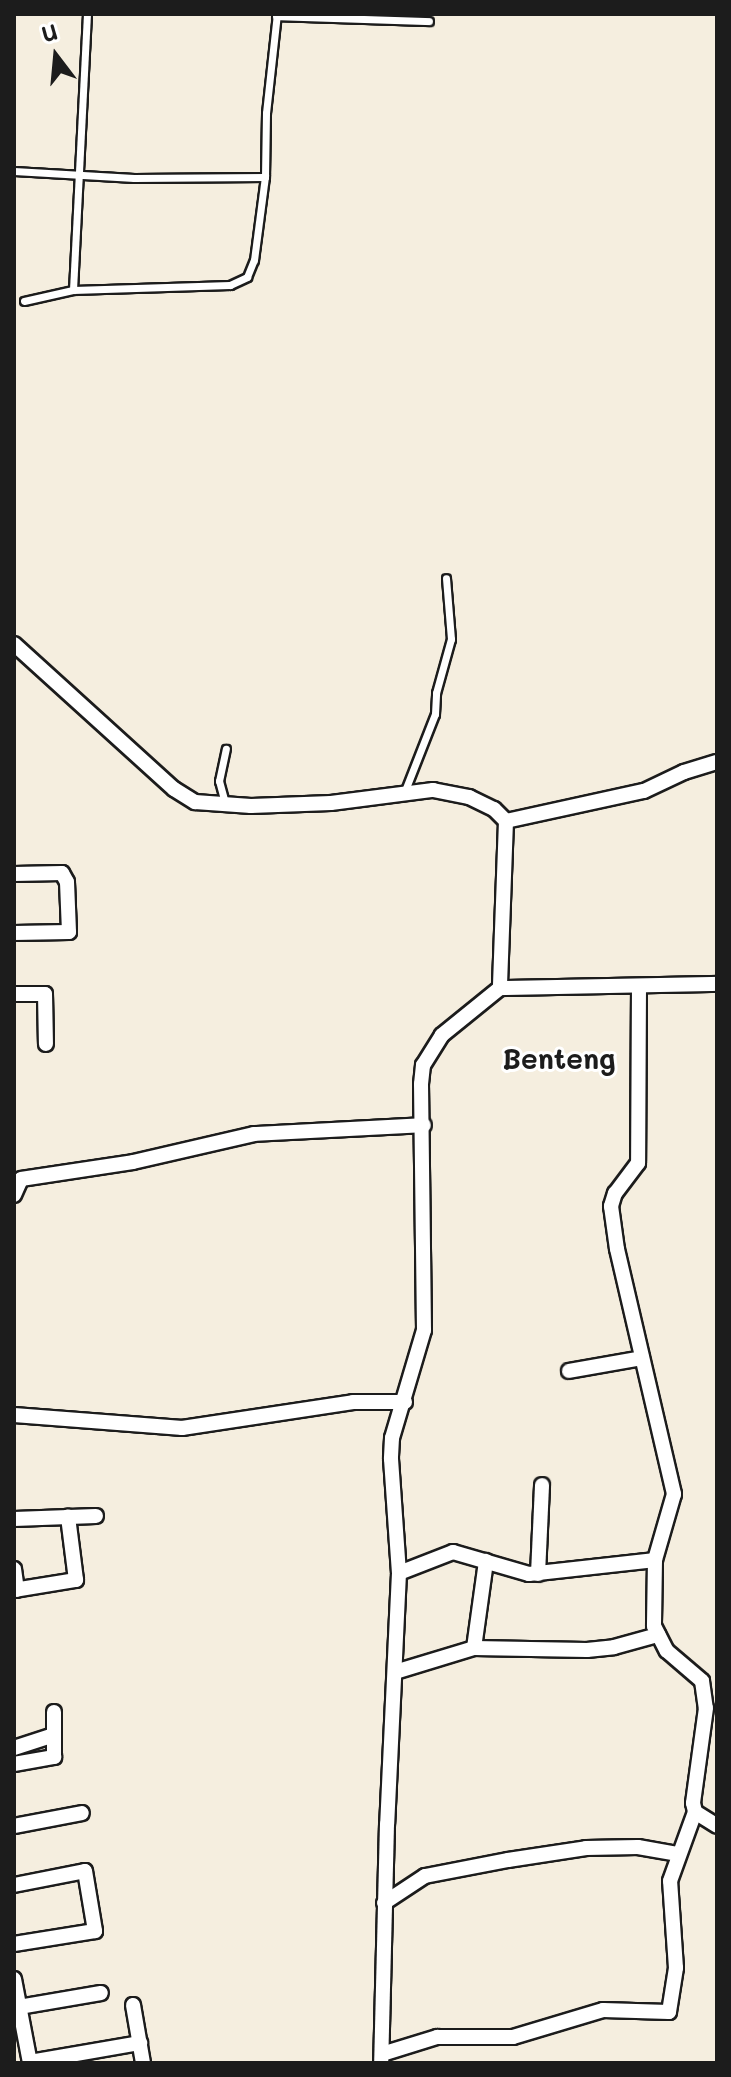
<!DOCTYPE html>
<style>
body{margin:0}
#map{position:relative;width:731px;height:2077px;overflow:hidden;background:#f5eedf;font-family:Mali,sans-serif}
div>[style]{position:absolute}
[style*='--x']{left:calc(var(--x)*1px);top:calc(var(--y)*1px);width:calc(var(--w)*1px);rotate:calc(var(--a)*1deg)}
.roads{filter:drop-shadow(2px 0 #1c1c1c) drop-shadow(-2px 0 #1c1c1c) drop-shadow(0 2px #1c1c1c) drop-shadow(0 -2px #1c1c1c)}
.service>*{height:7px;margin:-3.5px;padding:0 3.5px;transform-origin:3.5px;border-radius:3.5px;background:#fff}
.minor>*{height:14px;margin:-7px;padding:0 7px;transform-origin:7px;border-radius:7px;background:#fff}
span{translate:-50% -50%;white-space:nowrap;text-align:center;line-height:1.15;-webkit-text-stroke:6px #fff;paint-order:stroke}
.quarter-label{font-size:28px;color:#1c1c1c;font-weight:700}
.frame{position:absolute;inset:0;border:16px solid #1c1c1c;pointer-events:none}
.north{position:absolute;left:16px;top:16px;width:80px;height:80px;-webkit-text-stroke:6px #fff;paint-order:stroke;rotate:344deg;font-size:22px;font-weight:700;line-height:32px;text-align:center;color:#1c1c1c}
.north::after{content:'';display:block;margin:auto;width:28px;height:36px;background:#1c1c1c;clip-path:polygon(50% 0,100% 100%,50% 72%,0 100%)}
</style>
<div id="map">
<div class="roads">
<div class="service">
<i style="--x:276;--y:16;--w:153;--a:1.9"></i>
<i style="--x:14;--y:171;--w:120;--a:3.3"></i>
<i style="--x:134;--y:178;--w:131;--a:-0.4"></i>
<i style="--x:265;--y:177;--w:64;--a:-89.1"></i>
<i style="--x:266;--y:113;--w:100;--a:-83.7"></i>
<i style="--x:73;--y:290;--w:276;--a:-87.1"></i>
<i style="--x:24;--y:301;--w:50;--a:-12.7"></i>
<i style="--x:73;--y:290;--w:157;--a:-1.8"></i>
<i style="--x:230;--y:285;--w:19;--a:-25"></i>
<i style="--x:247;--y:277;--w:18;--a:-68"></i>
<i style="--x:254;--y:260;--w:84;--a:-82.5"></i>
<i style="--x:404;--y:793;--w:85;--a:-68.6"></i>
<i style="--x:435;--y:714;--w:21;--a:-87"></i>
<i style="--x:436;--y:693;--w:56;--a:-74.5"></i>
<i style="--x:451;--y:639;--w:61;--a:-94.7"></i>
<i style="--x:225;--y:803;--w:23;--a:-105"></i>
<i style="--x:219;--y:781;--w:33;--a:-78"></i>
</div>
<div class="minor">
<i style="--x:14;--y:644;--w:216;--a:42.2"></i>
<i style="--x:174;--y:789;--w:25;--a:32"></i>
<i style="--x:195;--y:802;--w:56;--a:4.1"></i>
<i style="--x:251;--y:806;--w:80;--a:-2.1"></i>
<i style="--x:331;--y:803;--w:103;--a:-7.3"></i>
<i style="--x:433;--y:790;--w:37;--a:11"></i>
<i style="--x:469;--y:797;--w:28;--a:26"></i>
<i style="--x:494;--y:809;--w:17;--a:45"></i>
<i style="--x:506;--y:821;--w:167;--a:92.1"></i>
<i style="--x:500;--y:988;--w:75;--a:141"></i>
<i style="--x:442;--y:1035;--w:36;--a:122"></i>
<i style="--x:423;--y:1065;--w:19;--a:96"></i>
<i style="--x:421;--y:1084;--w:246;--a:89.3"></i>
<i style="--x:424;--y:1330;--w:113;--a:106.5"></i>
<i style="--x:392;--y:1438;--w:21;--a:93"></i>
<i style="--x:391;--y:1459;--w:114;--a:86"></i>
<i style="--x:399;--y:1573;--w:251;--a:92.7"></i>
<i style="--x:387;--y:1824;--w:239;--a:91.4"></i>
<i style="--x:506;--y:821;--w:141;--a:-12.3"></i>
<i style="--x:644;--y:791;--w:44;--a:-25.4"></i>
<i style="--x:684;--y:772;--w:34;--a:-17"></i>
<i style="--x:14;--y:874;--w:48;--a:-1.2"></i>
<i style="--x:62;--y:873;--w:10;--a:61"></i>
<i style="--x:67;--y:882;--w:50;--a:87.7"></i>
<i style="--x:69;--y:932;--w:55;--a:179"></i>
<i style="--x:639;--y:987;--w:176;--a:90.3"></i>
<i style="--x:638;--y:1163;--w:38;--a:127"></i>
<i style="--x:615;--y:1193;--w:14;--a:107"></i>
<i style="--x:611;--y:1206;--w:43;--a:82.1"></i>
<i style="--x:617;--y:1249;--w:252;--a:76.9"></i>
<i style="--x:674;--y:1494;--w:69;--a:106.1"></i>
<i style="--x:655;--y:1560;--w:66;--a:90.9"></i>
<i style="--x:654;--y:1626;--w:28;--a:63"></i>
<i style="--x:667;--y:1651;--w:46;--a:40.6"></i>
<i style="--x:702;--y:1681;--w:27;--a:82"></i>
<i style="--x:706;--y:1708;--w:96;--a:97.8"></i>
<i style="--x:693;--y:1803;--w:9;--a:77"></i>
<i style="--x:695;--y:1812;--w:26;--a:32"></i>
<i style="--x:500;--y:988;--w:217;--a:-1.1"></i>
<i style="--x:14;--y:994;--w:31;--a:0"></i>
<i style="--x:45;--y:994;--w:50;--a:88.9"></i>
<i style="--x:14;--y:1195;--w:17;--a:-66"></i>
<i style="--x:21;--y:1179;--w:113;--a:-8.6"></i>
<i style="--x:133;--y:1162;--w:124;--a:-13"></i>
<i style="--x:254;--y:1134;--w:170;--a:-3"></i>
<i style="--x:569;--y:1371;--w:74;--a:-10.1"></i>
<i style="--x:14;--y:1415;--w:169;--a:4.4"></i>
<i style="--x:182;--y:1428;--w:173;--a:-8.6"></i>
<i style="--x:353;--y:1402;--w:52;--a:0"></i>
<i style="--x:14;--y:1519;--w:82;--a:-2.1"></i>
<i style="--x:14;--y:1569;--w:21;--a:82"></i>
<i style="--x:399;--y:1573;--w:58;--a:-21.3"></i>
<i style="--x:453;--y:1552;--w:79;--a:16.1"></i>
<i style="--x:529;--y:1574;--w:127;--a:-6.3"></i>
<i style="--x:538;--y:1574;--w:89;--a:-87.4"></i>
<i style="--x:14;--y:1590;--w:63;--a:-9.2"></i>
<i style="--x:76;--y:1580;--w:64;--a:-97.2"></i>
<i style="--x:474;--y:1648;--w:88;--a:-82.1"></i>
<i style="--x:395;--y:1672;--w:83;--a:-16.9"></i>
<i style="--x:474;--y:1648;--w:113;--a:1"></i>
<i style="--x:587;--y:1650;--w:27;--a:-6"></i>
<i style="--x:614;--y:1647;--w:46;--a:-15.3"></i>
<i style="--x:14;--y:1748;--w:42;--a:-18"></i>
<i style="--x:14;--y:1764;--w:41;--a:-9.9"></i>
<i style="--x:54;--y:1757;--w:45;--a:-90"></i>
<i style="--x:14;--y:1826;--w:69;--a:-10.8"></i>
<i style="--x:14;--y:1885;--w:72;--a:-11.2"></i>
<i style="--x:85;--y:1871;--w:61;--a:80.5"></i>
<i style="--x:95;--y:1931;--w:82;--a:170.9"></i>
<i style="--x:384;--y:1903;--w:49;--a:-33.4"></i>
<i style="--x:425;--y:1876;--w:85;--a:-10.9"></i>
<i style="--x:508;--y:1860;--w:79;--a:-8.7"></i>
<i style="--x:586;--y:1848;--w:52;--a:-1.1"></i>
<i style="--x:638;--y:1847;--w:41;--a:9.9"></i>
<i style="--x:14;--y:1979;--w:86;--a:79.2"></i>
<i style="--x:133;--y:2005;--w:59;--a:80.2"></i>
<i style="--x:19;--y:2007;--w:83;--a:-9.7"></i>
<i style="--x:382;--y:2054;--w:58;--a:-17.2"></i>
<i style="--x:437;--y:2037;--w:76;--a:0"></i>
<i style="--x:513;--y:2037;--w:94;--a:-16.7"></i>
<i style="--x:603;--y:2010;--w:66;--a:1.7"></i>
<i style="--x:669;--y:2012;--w:45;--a:-81"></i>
<i style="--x:676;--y:1968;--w:87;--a:-93.9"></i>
<i style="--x:670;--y:1881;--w:73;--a:-70.1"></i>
<i style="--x:30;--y:2062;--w:112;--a:-9.8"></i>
</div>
</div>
<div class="quarter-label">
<span style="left:559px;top:1058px">Benteng</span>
</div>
<div class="frame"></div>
<div class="north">U</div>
</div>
